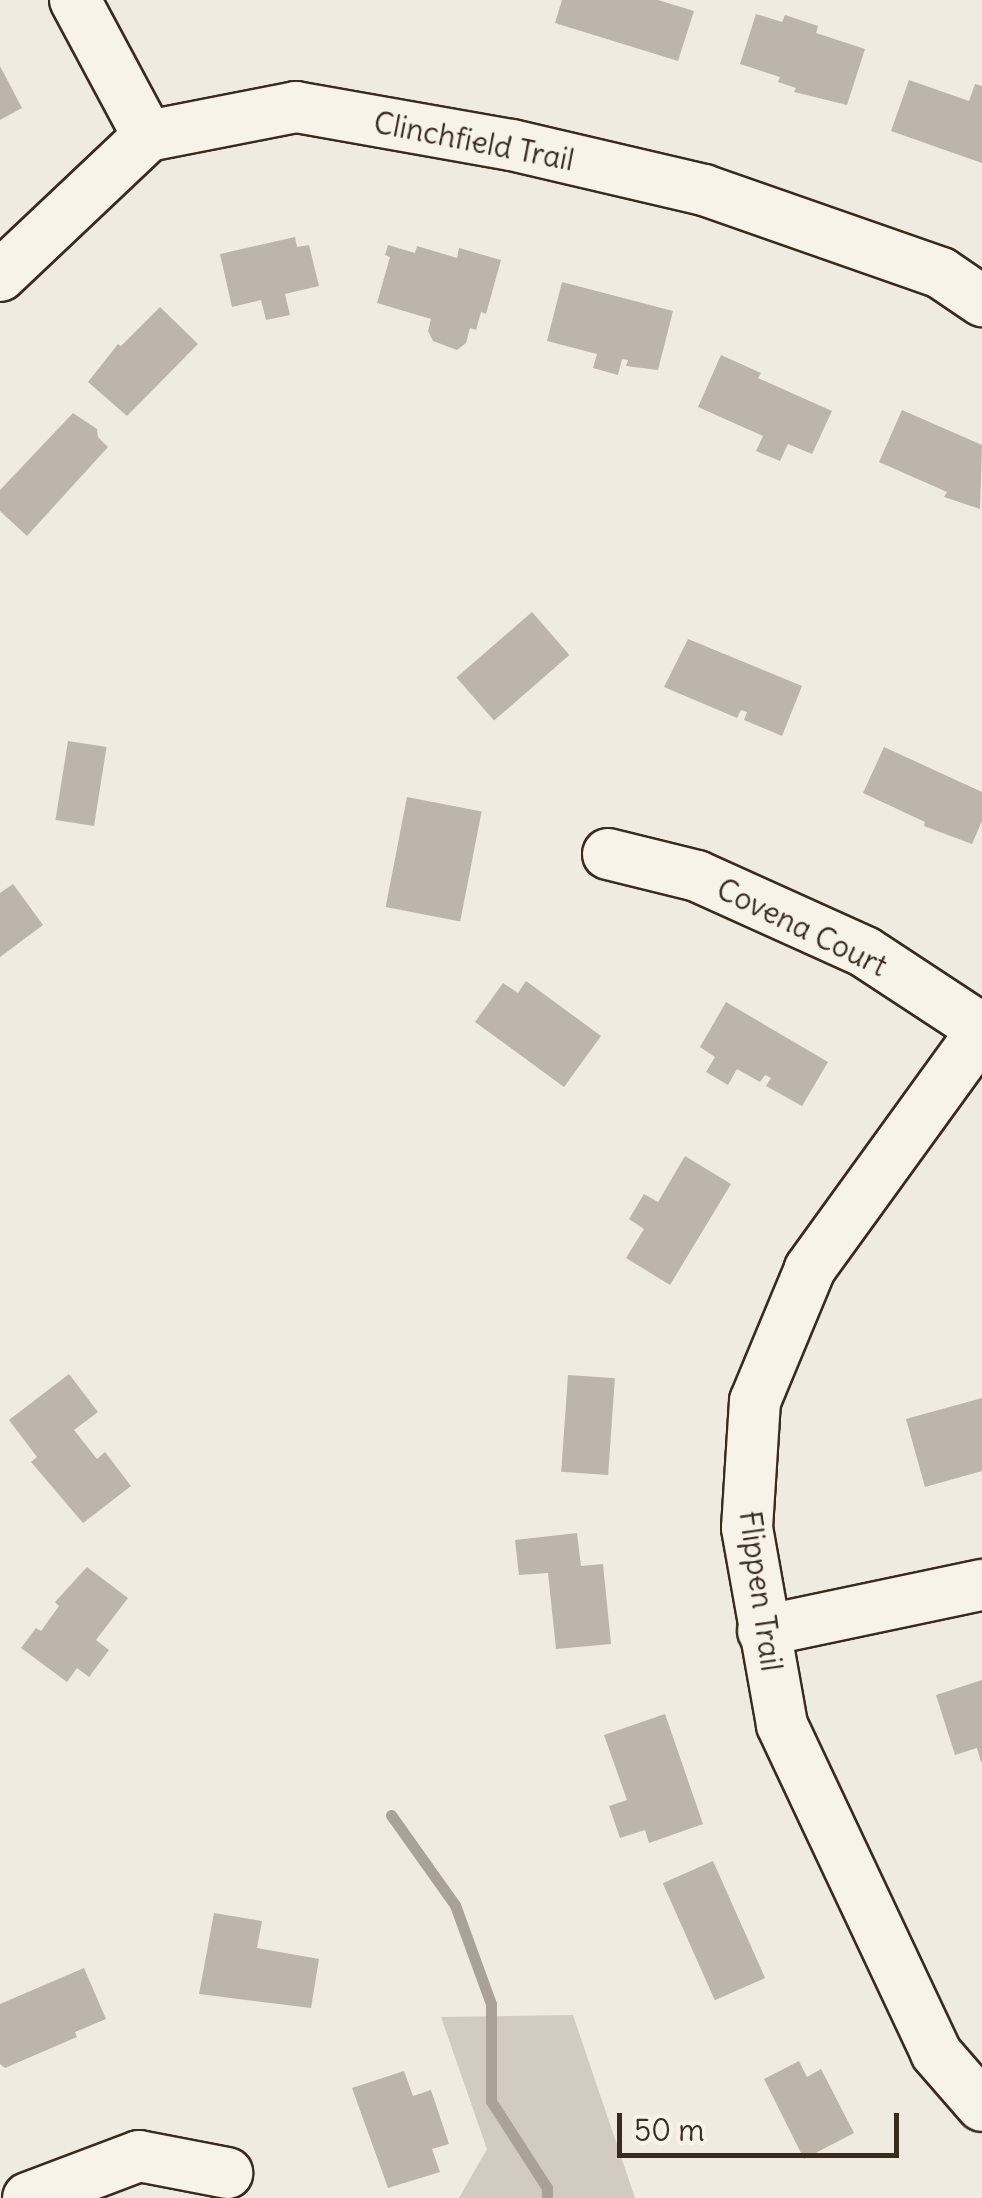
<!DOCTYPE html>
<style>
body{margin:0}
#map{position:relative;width:982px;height:2198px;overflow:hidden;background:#efebe0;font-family:Delius,sans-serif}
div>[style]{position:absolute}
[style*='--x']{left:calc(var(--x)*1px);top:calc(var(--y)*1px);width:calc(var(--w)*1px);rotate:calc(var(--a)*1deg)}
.green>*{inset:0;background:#d1cbc0}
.stream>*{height:11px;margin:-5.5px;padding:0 5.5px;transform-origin:5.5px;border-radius:5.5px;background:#aaa296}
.building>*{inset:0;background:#bdb5aa;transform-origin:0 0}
.roads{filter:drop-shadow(2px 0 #3b2a1e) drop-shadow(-2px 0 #3b2a1e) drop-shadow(0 2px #3b2a1e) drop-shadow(0 -2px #3b2a1e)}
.minor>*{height:50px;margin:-25px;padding:0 25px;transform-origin:25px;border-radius:25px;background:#f7f3e8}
span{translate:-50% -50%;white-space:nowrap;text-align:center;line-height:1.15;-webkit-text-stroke:8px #f7f3e8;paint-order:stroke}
.street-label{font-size:30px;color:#3b2a1e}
.scale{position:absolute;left:617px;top:2113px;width:282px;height:45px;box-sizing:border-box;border:5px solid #3b2a1e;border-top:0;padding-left:12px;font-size:30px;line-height:35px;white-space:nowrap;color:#3b2a1e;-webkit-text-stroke:8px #f7f3e8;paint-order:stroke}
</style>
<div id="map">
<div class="green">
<i style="clip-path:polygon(573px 2015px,635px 2198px,459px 2198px,487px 2149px,441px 2017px)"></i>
</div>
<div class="stream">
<i style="--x:391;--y:1815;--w:110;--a:54.6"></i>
<i style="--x:455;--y:1905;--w:105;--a:70"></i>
<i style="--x:491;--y:2004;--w:97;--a:90"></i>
<i style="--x:491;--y:2101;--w:103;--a:57.2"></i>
<i style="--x:547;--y:2188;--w:10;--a:90"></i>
</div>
<div class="building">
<i style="clip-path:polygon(562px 0,658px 0,694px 11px,678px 61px,555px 23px)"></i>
<i style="clip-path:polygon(756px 14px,782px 22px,785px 15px,818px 26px,816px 33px,865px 49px,847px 105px,794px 92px,796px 88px,778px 82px,780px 77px,740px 64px)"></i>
<i style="clip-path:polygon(0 66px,22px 108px,0 120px)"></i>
<i style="clip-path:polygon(909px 80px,969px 101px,975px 84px,982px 86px,982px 163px,891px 131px)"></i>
<i style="clip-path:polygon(295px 237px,297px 247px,309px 245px,319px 286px,285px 294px,290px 315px,266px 320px,261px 300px,232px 307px,220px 254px)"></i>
<i style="clip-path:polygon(388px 245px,415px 253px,417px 246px,457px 258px,459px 248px,501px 260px,486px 314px,481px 312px,476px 330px,470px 328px,466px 343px,457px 350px,433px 341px,428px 331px,431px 319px,377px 303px,390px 257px,385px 255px)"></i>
<i style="clip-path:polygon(562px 282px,673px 311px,658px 370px,626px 366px,628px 360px,622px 359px,618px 375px,593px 368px,597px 354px,547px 341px)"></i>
<i style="clip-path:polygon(160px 307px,198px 344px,127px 416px,88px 382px,118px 344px,121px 346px)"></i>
<i style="clip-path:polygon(721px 355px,761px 373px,758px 378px,832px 411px,812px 454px,788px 444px,780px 461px,756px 451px,763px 436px,698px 407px)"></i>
<i style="clip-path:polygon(902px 410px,982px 445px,980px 509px,944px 497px,947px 492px,879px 462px)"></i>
<i style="clip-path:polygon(73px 413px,97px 429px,98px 437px,108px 447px,27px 536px,0 511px,0 490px)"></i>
<i style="left:532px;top:612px;width:57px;height:100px;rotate:49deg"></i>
<i style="clip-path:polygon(688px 639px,802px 686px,782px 736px,744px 720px,747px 712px,741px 710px,737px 718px,664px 687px)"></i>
<i style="left:68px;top:741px;width:39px;height:80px;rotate:9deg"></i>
<i style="clip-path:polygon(884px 747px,982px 792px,982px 821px,972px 844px,924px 826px,925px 822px,863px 793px)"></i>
<i style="left:407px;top:797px;width:76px;height:112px;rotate:11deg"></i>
<i style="clip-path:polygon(13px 884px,43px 925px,0 957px,0 893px)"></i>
<i style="clip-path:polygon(526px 981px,601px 1036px,564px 1087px,475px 1022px,503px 983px,518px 993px)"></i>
<i style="clip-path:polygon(726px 1002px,828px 1062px,802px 1106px,766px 1086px,771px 1078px,765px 1075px,760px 1082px,737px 1069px,728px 1085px,706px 1072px,715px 1057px,700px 1047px)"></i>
<i style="clip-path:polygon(685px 1156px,731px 1184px,670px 1285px,626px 1258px,644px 1229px,629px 1219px,644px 1194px,658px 1202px)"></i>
<i style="clip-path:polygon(69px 1374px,98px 1412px,74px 1430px,97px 1459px,105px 1452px,131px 1486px,83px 1523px,31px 1462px,37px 1457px,9px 1420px)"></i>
<i style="left:568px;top:1375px;width:47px;height:97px;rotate:4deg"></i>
<i style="clip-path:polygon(982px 1398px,982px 1471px,925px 1487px,906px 1419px)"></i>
<i style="clip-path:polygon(577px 1533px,581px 1566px,603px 1564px,611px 1644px,556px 1649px,548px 1573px,519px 1575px,515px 1540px)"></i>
<i style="clip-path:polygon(87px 1567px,128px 1598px,96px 1640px,109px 1650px,89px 1677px,77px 1668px,67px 1682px,21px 1648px,36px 1628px,41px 1631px,59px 1606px,55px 1602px)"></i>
<i style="clip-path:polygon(982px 1680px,982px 1762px,981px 1762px,977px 1748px,955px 1755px,936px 1695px)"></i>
<i style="clip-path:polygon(665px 1714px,703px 1824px,649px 1843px,645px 1830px,620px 1838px,609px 1806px,627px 1800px,604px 1735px)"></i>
<i style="left:713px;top:1861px;width:128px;height:55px;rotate:66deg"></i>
<i style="clip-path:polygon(214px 1913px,262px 1921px,257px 1948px,319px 1959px,311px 2008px,199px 1994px)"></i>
<i style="clip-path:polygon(84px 1968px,106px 2019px,75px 2032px,77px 2037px,5px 2068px,0 2064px,0 2004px)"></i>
<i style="clip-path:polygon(799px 2061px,807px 2077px,821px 2069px,854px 2133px,804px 2159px,764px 2079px)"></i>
<i style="clip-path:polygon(404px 2071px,413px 2096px,431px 2090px,449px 2144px,432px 2149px,440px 2172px,388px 2188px,352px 2088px)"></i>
</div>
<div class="roads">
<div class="minor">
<i style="--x:75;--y:0;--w:154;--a:61.8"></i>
<i style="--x:0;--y:276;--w:204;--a:-43.4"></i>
<i style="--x:148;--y:136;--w:151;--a:-11.1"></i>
<i style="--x:296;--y:107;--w:219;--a:10"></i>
<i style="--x:512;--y:145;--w:197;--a:13.2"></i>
<i style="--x:704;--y:190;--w:251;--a:19.3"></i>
<i style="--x:941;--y:273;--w:50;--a:34.3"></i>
<i style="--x:608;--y:854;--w:92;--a:13.9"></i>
<i style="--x:697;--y:876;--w:184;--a:24.3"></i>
<i style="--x:865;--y:952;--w:140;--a:33.3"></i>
<i style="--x:982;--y:1031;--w:294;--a:125.9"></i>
<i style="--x:810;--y:1269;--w:143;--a:112.6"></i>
<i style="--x:755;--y:1401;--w:127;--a:93.6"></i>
<i style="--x:747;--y:1528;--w:200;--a:79.9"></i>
<i style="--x:782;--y:1725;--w:362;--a:64.8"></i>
<i style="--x:936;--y:2053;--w:70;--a:49"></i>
<i style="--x:763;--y:1631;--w:224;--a:-11.9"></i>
<i style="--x:28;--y:2198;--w:119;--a:-20.7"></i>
<i style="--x:139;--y:2156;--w:90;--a:10.9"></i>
</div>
</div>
<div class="street-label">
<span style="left:474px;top:141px;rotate:11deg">Clinchfield Trail</span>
<span style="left:802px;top:927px;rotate:26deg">Covena Court</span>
<span style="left:761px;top:1591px;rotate:82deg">Flippen Trail</span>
</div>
<div class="scale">50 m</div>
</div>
